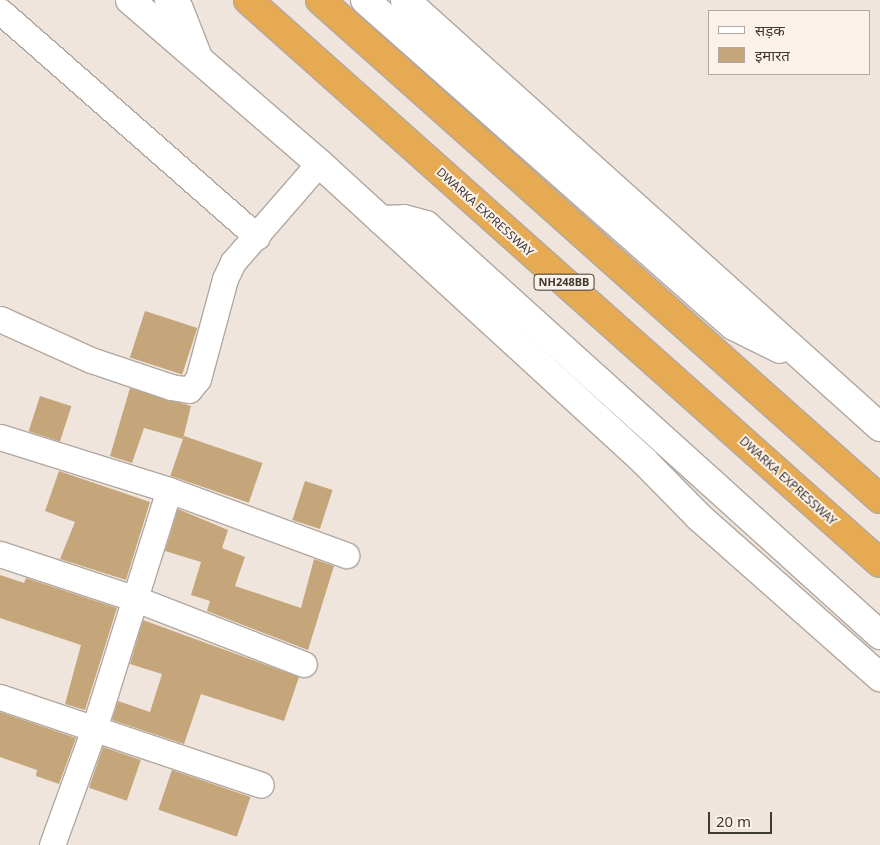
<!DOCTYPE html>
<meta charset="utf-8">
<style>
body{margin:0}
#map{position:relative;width:880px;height:845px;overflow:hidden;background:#efe5dc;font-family:"Noto Sans","Noto Sans Devanagari",sans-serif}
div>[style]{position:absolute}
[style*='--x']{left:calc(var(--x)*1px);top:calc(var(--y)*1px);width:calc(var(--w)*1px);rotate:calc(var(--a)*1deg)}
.building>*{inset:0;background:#c5a67b;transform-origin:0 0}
.roads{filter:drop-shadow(1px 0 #b2a8a0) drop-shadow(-1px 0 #b2a8a0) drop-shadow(0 1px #b2a8a0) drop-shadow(0 -1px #b2a8a0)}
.street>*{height:25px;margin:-12.5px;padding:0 12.5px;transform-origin:12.5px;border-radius:12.5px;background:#fff}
.secondary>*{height:28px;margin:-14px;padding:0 14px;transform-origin:14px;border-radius:14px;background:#fff}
.highway>*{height:28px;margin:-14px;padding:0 14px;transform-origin:14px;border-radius:14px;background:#e6aa52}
span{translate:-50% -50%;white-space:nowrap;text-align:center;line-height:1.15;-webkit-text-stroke:4px #fcf2ea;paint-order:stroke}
.shield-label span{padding:1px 4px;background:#fcf2ea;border:1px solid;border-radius:4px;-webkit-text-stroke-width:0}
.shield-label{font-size:11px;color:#3e3a36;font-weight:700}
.street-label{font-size:12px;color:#3e3a36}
.legend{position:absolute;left:708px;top:10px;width:162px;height:65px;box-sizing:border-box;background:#fcf2ea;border:1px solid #b0a8a2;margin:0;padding:6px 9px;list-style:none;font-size:15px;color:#3e3a36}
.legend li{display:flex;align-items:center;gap:10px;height:25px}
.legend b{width:25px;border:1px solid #b0a8a2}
.scale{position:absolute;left:708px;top:812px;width:64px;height:22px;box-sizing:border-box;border:2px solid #3e3a36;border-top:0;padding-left:6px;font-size:15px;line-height:18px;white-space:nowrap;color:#3e3a36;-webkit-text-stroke:4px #fcf2ea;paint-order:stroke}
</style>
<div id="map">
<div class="building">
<i style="left:145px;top:311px;width:55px;height:49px;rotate:18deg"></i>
<i style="clip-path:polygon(130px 388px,191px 406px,183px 439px,144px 428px,132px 463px,110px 456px)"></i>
<i style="left:40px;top:396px;width:33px;height:37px;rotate:18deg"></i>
<i style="left:184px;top:436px;width:83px;height:42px;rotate:19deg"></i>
<i style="clip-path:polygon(59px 471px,150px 502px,126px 580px,60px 559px,75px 522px,45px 511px)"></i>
<i style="left:305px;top:481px;width:29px;height:41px;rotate:18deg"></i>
<i style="clip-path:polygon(178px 509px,228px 530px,222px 548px,245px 557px,235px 586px,301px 608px,314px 559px,334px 566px,308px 650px,207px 611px,210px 601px,191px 595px,201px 562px,165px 551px)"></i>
<i style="clip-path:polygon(0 575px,24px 583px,26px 578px,117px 608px,85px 710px,65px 704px,81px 645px,0 618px)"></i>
<i style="clip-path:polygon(143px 620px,299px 677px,284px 721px,201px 694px,184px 744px,112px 720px,118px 701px,150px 712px,162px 674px,130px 664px)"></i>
<i style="clip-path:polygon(0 712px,76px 738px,59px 784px,36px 776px,37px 770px,0 757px)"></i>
<i style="left:103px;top:747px;width:40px;height:43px;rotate:19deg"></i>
<i style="left:172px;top:770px;width:83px;height:42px;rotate:19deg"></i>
</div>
<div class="roads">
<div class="street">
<i style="--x:0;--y:11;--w:342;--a:41.3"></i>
<i style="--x:0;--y:319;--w:100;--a:24.3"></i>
<i style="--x:91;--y:360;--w:84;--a:18.6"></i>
<i style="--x:171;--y:387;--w:18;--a:9"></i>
<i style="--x:189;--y:390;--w:14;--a:-51"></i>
<i style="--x:198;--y:379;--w:104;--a:-74.9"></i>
<i style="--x:225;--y:279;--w:19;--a:-65"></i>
<i style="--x:233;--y:262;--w:131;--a:-49"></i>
<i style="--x:0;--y:437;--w:177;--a:17.4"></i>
<i style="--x:169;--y:490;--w:189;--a:20.2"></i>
<i style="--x:0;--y:554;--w:143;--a:18.3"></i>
<i style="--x:136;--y:599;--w:180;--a:21.2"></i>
<i style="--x:0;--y:697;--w:275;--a:18.6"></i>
<i style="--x:52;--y:845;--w:123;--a:-70.1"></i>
<i style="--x:94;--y:729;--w:250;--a:-72.6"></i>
</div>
<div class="secondary">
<i style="--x:130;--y:0;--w:250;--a:40.8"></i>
<i style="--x:319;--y:163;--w:442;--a:42.5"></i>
<i style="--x:645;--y:462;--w:77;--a:45.5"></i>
<i style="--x:699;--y:517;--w:242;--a:41.5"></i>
<i style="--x:169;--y:0;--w:13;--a:42"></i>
<i style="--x:179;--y:9;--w:49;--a:68.6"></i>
<i style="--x:365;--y:0;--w:492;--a:41.5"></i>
<i style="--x:734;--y:326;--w:51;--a:26.6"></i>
<i style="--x:405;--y:0;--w:639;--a:41.95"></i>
<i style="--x:381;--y:220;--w:23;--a:-2"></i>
<i style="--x:404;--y:219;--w:23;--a:15"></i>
<i style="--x:426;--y:225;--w:612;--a:42.08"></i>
</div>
<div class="highway">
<i style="--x:248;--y:0;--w:846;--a:41.7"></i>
<i style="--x:320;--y:0;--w:750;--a:41.7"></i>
</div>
</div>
<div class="shield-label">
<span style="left:564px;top:282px">NH248BB</span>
</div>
<div class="street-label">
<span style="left:485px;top:212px;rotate:42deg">DWARKA EXPRESSWAY</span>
<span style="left:788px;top:481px;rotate:42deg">DWARKA EXPRESSWAY</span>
</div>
<ul class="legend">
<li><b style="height:6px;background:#fff"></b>सड़क</li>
<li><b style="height:14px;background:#c5a67b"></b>इमारत</li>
</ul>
<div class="scale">20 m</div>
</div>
